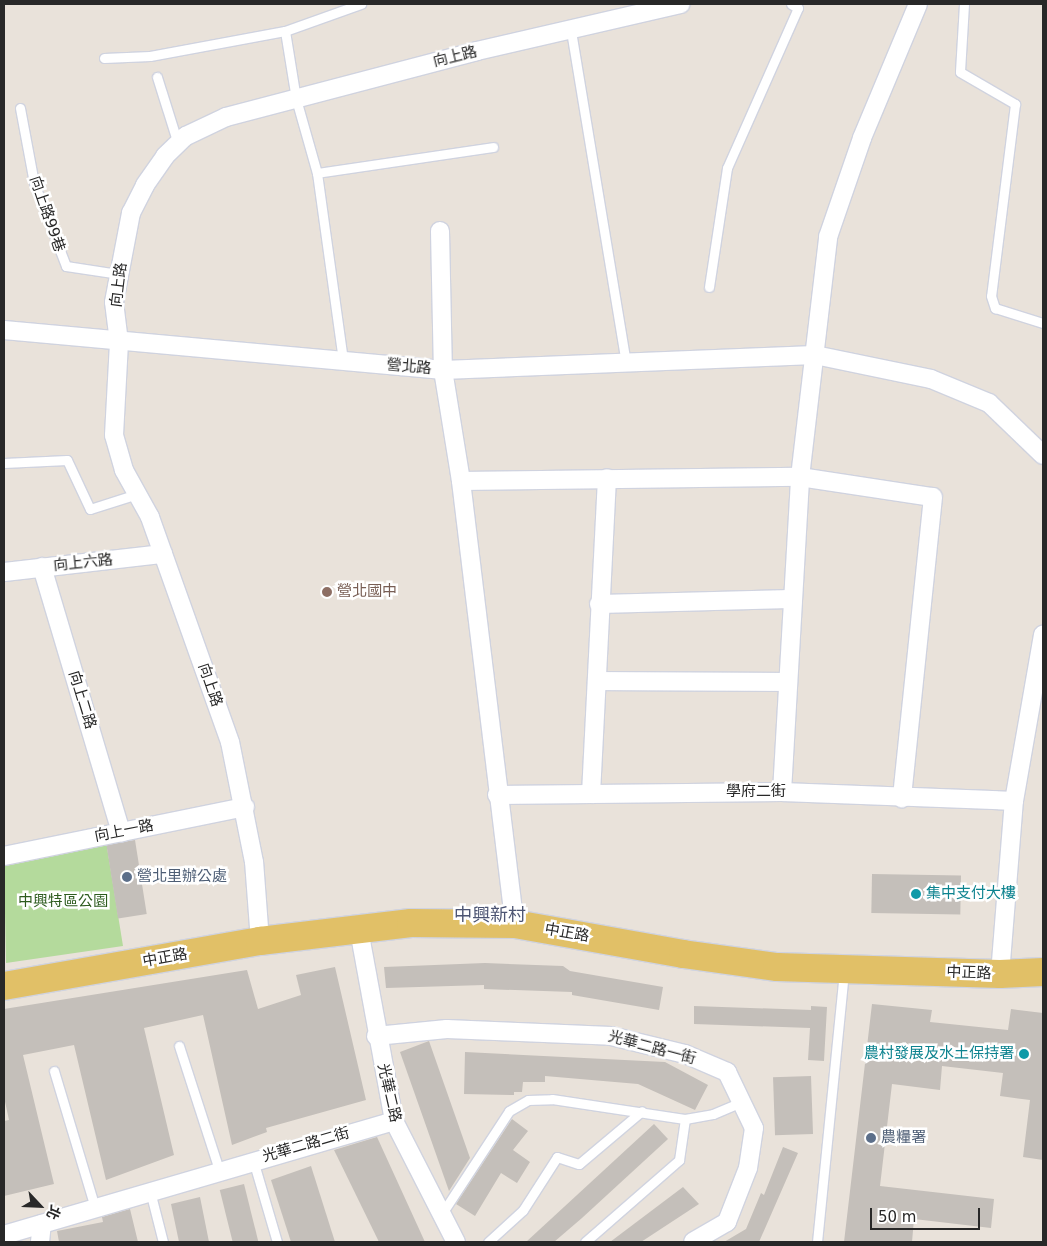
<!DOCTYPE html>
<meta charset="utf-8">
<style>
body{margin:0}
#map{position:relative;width:1047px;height:1246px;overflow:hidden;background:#e9e2da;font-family:"DejaVu Sans","Noto Sans TC",sans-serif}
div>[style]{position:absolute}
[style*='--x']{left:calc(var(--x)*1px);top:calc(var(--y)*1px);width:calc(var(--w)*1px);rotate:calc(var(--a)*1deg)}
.green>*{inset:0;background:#b4da9c}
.building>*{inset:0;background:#c4bfba;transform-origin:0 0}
.roads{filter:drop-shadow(1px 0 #d0d3df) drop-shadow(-1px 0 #d0d3df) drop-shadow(0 1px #d0d3df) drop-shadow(0 -1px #d0d3df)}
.service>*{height:9px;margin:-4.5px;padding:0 4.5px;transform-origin:4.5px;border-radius:4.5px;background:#fff}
.minor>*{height:18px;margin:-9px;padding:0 9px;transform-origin:9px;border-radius:9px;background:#fff}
.primary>*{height:28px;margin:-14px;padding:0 14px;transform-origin:14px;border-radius:14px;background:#e1c067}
.dots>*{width:14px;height:14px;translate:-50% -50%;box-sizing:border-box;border:2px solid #fff;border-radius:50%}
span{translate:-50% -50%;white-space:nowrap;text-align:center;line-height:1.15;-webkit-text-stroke:5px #fff;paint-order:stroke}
.street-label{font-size:15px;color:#282828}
.education-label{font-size:15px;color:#785e54}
.left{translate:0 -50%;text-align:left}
.service-label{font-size:15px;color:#4e5e75}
.culture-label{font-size:15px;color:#0d838f}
.right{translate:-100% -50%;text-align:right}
.park-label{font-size:15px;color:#2f5c20}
.quarter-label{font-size:18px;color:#4d5573}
.frame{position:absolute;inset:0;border:5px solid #282828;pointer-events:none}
.north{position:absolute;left:15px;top:1181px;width:50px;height:50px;-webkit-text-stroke:4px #fff;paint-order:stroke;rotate:115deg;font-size:14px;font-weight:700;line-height:20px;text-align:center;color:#282828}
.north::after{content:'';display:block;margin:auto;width:18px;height:22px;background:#282828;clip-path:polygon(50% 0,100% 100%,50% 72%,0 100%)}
.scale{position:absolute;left:870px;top:1208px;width:110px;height:22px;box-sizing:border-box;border:2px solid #282828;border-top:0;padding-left:6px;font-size:15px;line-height:18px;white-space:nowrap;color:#282828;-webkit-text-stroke:4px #fff;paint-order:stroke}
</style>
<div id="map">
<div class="green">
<i style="clip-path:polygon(106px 841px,123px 946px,6px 963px,4px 862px)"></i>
</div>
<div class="building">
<i style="left:135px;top:840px;width:75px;height:29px;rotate:81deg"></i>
<i style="left:872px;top:874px;width:89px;height:39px;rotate:1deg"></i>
<i style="clip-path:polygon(485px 963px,563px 966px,570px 971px,663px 987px,659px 1010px,572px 995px,572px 992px,484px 989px,484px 985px,386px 988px,384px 967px)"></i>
<i style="clip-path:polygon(335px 967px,366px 1100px,266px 1128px,267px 1132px,232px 1145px,203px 1015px,144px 1028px,174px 1155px,106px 1180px,74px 1045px,23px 1055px,54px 1184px,4px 1196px,4px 1121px,9px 1120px,4px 1097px,4px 1009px,247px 970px,258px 1009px,301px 995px,296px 975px)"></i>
<i style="clip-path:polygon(872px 1004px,932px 1010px,930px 1022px,1008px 1030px,1011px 1009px,1043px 1013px,1043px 1160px,1023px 1157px,1030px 1100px,1000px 1096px,1003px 1073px,942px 1066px,940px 1090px,892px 1084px,880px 1186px,994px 1199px,991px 1228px,914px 1219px,912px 1242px,844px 1242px)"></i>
<i style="clip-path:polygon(694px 1006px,811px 1010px,811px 1006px,827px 1007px,824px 1061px,808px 1060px,810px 1028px,694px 1024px)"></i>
<i style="clip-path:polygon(429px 1041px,470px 1158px,449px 1191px,400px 1052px)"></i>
<i style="clip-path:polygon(465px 1052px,665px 1062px,708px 1085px,695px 1110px,638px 1084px,545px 1076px,545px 1082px,523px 1082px,522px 1092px,514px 1092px,514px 1095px,464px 1094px)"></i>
<i style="left:811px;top:1076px;width:58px;height:38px;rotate:88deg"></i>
<i style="clip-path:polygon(512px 1119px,528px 1131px,513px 1150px,530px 1162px,517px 1183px,501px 1173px,475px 1216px,456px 1204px)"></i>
<i style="clip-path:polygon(654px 1124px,668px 1139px,582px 1218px,554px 1242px,526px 1242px)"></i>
<i style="clip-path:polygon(377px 1137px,425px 1242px,379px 1242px,334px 1150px)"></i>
<i style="clip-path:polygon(783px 1147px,798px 1153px,759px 1242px,724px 1242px,746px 1229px,761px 1193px,764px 1195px)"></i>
<i style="clip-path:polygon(311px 1166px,335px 1242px,291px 1242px,271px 1180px)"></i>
<i style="left:244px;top:1184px;width:60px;height:25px;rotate:76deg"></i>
<i style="clip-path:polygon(683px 1187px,699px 1204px,641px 1242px,610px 1242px)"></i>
<i style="clip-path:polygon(200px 1197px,209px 1242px,179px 1242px,171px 1204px)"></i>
<i style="clip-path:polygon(130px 1209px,138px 1242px,59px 1242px,57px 1231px,103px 1222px,102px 1217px)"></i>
</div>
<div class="roads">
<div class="service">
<i style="--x:964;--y:4;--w:68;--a:93.4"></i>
<i style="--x:960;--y:72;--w:64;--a:30.2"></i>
<i style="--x:1015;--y:104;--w:193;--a:97.1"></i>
<i style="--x:991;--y:296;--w:13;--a:72"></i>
<i style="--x:995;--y:308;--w:50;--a:17.4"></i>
<i style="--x:285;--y:31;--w:69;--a:80.8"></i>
<i style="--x:296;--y:99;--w:77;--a:74.2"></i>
<i style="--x:317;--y:173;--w:190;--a:82.1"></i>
<i style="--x:571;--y:31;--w:337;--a:80.6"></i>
<i style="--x:104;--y:58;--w:46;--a:-2.5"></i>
<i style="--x:150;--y:56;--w:137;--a:-10.5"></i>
<i style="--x:285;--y:31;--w:81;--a:-19.6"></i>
<i style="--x:157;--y:77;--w:70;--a:72.6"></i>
<i style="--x:20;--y:108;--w:76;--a:79.4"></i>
<i style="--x:34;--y:183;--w:89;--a:68.9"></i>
<i style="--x:66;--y:266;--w:54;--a:8.6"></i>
<i style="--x:317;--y:173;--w:178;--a:-8.4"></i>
<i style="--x:709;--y:287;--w:120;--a:-81.4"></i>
<i style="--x:727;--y:168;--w:175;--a:-66.1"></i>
<i style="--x:798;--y:8;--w:8;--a:-150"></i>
<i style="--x:4;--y:463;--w:63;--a:-2.7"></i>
<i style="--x:67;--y:460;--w:54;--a:64.9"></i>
<i style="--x:90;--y:509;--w:49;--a:-17.7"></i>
<i style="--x:179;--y:1046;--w:130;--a:72.1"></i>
<i style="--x:54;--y:1071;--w:143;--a:73.3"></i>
<i style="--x:253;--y:1160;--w:85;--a:73.7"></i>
<i style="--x:150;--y:1191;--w:53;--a:75.7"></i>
<i style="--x:441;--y:1215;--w:124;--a:-56.8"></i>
<i style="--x:509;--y:1111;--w:22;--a:-30"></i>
<i style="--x:528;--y:1100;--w:24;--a:-2"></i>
<i style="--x:552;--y:1099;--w:134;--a:8.6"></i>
<i style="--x:685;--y:1119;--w:28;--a:-10"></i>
<i style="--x:713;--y:1114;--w:33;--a:-23"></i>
<i style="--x:488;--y:1242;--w:47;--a:-42.4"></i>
<i style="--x:523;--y:1210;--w:63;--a:-57.3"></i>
<i style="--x:557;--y:1157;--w:23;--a:18"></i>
<i style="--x:579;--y:1164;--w:82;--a:-40.1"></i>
<i style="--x:585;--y:1242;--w:125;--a:-41.1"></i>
<i style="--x:679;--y:1160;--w:41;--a:-81.7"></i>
<i style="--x:817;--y:1242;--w:272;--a:-84.3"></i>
</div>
<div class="minor">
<i style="--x:440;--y:231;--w:139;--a:88.8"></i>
<i style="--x:443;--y:370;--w:112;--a:80.8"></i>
<i style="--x:461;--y:481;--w:446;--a:83.1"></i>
<i style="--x:4;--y:330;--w:441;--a:5.2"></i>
<i style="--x:443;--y:370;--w:372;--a:-2.3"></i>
<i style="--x:815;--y:355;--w:118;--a:11.7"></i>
<i style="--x:931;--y:379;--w:63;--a:22.5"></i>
<i style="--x:989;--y:403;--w:75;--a:43.9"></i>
<i style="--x:461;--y:481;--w:339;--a:-0.7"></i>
<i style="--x:800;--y:477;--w:134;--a:8.6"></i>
<i style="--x:933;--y:497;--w:303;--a:95.9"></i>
<i style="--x:42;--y:567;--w:277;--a:73.4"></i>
<i style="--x:4;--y:572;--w:160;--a:-6.5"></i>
<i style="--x:599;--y:604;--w:192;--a:-1.5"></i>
<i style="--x:597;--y:681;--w:190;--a:0.3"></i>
<i style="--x:782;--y:792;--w:316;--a:-86.7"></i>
<i style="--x:800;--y:477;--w:242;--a:-83.3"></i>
<i style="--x:828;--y:237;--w:105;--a:-71"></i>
<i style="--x:862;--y:138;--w:145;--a:-67.3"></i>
<i style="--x:591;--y:794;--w:316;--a:-87.1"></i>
<i style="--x:497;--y:795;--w:285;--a:-0.6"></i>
<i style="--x:782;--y:792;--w:232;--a:2.2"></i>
<i style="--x:4;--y:856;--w:246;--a:-11.5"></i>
<i style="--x:359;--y:930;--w:194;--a:79.6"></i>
<i style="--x:394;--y:1121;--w:136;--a:62.9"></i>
<i style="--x:260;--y:941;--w:79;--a:-94.3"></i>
<i style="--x:254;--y:862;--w:122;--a:-101.3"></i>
<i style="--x:230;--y:742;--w:239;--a:-109.6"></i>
<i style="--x:150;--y:517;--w:54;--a:-119"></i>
<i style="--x:124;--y:470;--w:36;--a:-106"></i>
<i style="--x:114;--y:435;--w:93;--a:-86.9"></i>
<i style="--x:119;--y:342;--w:40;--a:-97.1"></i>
<i style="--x:114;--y:302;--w:91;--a:-79.2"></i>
<i style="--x:131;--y:213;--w:31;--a:-63"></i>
<i style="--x:145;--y:185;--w:35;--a:-55"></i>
<i style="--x:165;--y:156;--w:29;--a:-44"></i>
<i style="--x:186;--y:136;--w:44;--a:-25.4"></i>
<i style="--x:226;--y:117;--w:260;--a:-14.7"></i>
<i style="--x:477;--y:51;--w:209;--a:-13"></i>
<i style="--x:1000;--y:974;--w:174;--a:-85.4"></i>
<i style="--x:1014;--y:801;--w:169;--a:-80.1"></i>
<i style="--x:376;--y:1036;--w:71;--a:-5.6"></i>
<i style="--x:447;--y:1029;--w:164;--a:2.4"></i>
<i style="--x:611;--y:1036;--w:76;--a:13.7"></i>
<i style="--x:685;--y:1054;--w:46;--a:23.2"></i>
<i style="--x:727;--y:1072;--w:62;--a:64.3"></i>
<i style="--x:754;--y:1128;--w:40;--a:98.5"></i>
<i style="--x:748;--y:1168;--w:58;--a:111.3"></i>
<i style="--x:727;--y:1222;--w:39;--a:150"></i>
<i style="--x:4;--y:1235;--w:406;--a:-16.3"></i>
<i style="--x:40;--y:1242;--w:18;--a:-84"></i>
</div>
<div class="primary">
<i style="--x:4;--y:986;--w:260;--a:-10"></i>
<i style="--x:260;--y:941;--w:152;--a:-6.8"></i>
<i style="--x:411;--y:923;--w:104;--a:0.6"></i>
<i style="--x:515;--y:924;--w:171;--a:10.1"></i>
<i style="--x:683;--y:954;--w:95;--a:7.9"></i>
<i style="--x:777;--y:967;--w:223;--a:1.8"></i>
<i style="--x:1000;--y:974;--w:43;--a:-2.7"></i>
</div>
</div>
<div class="dots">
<i style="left:327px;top:592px;background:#8d6e63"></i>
<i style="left:127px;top:877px;background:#5c6f8a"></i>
<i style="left:916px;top:894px;background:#0f9aa8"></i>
<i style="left:1024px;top:1054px;background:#0f9aa8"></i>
<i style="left:871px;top:1138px;background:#5c6f8a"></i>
</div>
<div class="street-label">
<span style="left:455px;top:57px;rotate:-14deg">向上路</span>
<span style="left:47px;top:214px;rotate:71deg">向上路99巷</span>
<span style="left:119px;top:285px;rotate:-83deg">向上路</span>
<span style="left:409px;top:367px;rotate:5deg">營北路</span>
<span style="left:83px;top:563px;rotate:-6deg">向上六路</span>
<span style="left:210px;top:685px;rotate:71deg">向上路</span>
<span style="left:82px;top:700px;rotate:73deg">向上二路</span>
<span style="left:756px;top:792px">學府二街</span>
<span style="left:124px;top:831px;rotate:-11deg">向上一路</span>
<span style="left:567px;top:933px;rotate:10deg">中正路</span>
<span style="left:165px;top:958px;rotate:-10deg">中正路</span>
<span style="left:969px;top:973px;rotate:2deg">中正路</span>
<span style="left:652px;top:1048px;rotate:15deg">光華二路一街</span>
<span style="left:389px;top:1093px;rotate:77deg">光華二路</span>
<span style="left:306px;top:1145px;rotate:-16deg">光華二路二街</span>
</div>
<div class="education-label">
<span class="left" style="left:337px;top:592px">營北國中</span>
</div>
<div class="service-label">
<span class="left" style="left:137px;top:877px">營北里辦公處</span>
<span class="left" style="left:881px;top:1138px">農糧署</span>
</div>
<div class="culture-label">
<span class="left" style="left:926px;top:894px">集中支付大樓</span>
<span class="right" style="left:1014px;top:1054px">農村發展及水土保持署</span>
</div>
<div class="park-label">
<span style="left:63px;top:902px">中興特區公園</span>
</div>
<div class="quarter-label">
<span style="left:490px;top:915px">中興新村</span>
</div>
<div class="frame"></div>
<div class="north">北</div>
<div class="scale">50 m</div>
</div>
